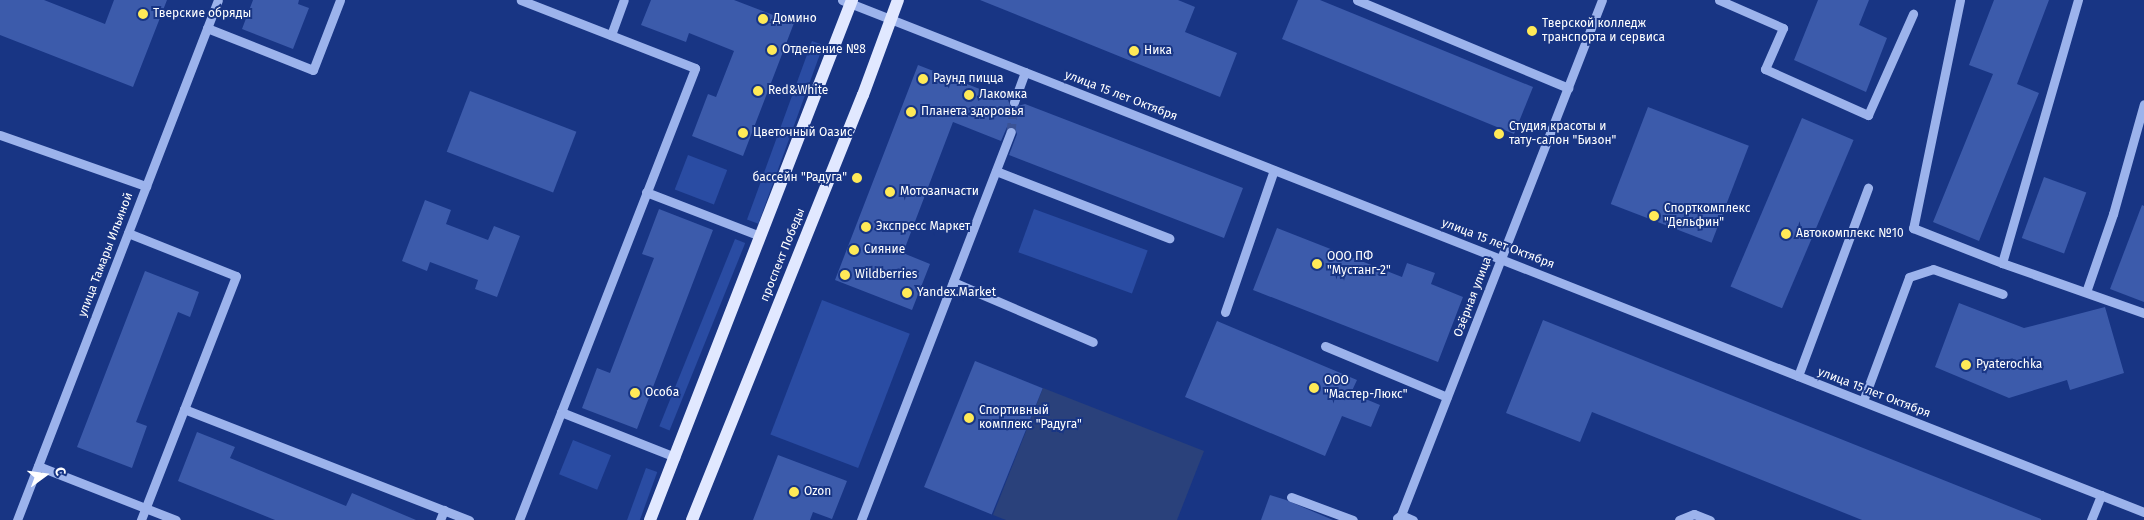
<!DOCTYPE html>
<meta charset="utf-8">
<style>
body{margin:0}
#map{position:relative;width:2144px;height:520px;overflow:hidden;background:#183584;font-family:"Fira Sans",sans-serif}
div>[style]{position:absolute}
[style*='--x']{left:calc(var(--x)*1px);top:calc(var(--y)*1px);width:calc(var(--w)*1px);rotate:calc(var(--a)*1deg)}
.green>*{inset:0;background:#2a4ca3;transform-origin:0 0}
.water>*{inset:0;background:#2a417b}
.building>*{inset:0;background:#3c5bab;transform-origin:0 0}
.minor-tunnel>*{height:9px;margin-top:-4.5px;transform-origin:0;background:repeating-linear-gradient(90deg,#3b5396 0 9px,transparent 0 13.5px)}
.minor>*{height:9px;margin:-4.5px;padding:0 4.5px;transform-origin:4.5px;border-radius:4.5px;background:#9cb3ec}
.major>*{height:12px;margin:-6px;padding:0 6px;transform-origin:6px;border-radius:6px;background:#e1e8ff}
.dots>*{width:14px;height:14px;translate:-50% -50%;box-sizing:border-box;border:2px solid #183584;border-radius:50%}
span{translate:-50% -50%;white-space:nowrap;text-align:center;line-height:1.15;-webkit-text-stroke:4px #183584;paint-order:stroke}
.poi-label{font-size:12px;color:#fff}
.left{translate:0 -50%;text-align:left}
.right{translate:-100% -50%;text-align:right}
.street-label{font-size:12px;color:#fff}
.north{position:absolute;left:20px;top:450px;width:50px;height:50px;-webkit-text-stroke:4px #183584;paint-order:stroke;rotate:76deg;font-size:14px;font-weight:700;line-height:20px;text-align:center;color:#fff}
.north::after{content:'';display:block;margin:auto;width:18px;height:22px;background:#fff;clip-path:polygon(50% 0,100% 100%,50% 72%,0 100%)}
</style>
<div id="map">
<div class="green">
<i style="left:812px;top:41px;width:12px;height:190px;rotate:20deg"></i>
<i style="left:688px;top:155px;width:42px;height:37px;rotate:21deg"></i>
<i style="left:1034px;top:209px;width:121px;height:46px;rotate:20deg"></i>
<i style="left:735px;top:239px;width:11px;height:202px;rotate:22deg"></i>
<i style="left:822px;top:300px;width:94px;height:144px;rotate:21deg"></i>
<i style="left:573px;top:440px;width:41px;height:37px;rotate:22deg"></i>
<i style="left:646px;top:468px;width:12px;height:56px;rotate:20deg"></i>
</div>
<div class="water">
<i style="clip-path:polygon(1043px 388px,1204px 451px,1177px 520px,1006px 520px,993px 515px)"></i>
</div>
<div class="building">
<i style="clip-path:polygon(0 0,44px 0,105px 24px,114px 0,167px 0,133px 87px,0 35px)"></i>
<i style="clip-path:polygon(253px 0,299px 0,298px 4px,309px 8px,293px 49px,242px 29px)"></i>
<i style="clip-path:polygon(651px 0,734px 0,794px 23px,743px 156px,692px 136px,708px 94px,716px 97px,734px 51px,689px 33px,686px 42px,641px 25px)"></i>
<i style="clip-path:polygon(980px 0,1178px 0,1195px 7px,1185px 32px,1237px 53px,1220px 97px)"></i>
<i style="clip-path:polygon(1298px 0,1320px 0,1533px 87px,1514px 134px,1282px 39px)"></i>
<i style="clip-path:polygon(1818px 0,1869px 0,1859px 25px,1887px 38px,1866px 92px,1794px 60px)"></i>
<i style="clip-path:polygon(1994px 0,2049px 0,2017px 84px,2039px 93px,1979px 241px,1933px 222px,1993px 74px,1969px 65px)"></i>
<i style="clip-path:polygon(918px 65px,1008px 100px,1011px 108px,1025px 104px,1243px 188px,1224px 238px,1009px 155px,1017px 134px,1014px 126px,1007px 127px,1001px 141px,953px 122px,903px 253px,930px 264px,912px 310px,835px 280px)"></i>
<i style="left:470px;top:91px;width:114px;height:65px;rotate:21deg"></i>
<i style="left:1648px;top:107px;width:108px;height:104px;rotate:21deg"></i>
<i style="left:1802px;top:118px;width:56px;height:183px;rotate:23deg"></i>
<i style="left:2044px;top:177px;width:45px;height:65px;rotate:20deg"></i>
<i style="clip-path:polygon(425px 200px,451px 210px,446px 224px,488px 240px,494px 226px,520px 236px,497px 297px,475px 289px,478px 280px,430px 262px,427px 271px,402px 261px)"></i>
<i style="clip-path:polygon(2142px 205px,2144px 206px,2144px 302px,2110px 289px)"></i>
<i style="clip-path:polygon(659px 209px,713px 230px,637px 429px,582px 408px,597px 368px,610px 373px,654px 258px,642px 254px)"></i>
<i style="clip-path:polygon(1277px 228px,1402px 277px,1407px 263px,1435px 273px,1431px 284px,1463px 297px,1438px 362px,1253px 290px)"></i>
<i style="clip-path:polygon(145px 271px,199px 292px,190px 317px,178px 312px,136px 422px,147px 426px,132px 468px,77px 447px)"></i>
<i style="clip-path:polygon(1959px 303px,2024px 328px,2105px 307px,2124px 373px,2070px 390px,2067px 380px,2009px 398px,1935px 367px)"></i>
<i style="clip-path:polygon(1543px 320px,2041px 519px,2041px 520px,1862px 520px,1592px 412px,1580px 442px,1506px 413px)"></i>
<i style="clip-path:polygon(1217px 321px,1357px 380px,1351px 393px,1380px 405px,1371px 427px,1342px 416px,1325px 456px,1185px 397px)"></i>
<i style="left:975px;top:361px;width:73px;height:136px;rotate:22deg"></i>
<i style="clip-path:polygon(197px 432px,235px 447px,230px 458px,346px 506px,352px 493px,416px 520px,275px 520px,178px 481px)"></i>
<i style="clip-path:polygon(778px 455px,847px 481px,832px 519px,813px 512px,810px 520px,753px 520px)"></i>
<i style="clip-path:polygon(1270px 495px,1286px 500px,1333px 520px,1261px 520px)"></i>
</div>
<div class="minor-tunnel">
<i style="--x:1011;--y:132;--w:30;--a:-84"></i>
</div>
<div class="minor">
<i style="--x:842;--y:0;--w:1399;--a:21.47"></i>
<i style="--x:1357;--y:0;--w:229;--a:22.6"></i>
<i style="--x:1719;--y:0;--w:70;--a:23.6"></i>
<i style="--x:1783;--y:28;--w:45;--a:113.7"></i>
<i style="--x:1765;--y:69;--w:113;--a:24.1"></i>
<i style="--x:1868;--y:115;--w:111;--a:-66"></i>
<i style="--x:1960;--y:0;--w:233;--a:101.6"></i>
<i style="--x:1913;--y:228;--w:96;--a:21.5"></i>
<i style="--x:2002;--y:263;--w:151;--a:19.4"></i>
<i style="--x:207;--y:28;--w:114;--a:21.6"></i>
<i style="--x:313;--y:70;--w:75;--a:-68.9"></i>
<i style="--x:611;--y:35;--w:37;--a:-70"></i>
<i style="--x:1014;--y:102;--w:32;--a:-70"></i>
<i style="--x:0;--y:135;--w:155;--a:19.3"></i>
<i style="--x:996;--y:171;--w:186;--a:21.2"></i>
<i style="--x:646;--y:192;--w:122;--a:21.1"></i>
<i style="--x:128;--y:233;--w:116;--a:21.7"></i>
<i style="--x:236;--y:276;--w:262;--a:111.3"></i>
<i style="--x:2002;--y:263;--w:274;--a:-73.9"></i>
<i style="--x:953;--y:282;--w:152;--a:23.2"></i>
<i style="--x:2086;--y:292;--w:83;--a:-70.9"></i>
<i style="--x:2113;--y:214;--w:114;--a:-74.3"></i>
<i style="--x:1225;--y:312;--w:150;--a:-71"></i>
<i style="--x:1325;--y:346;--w:132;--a:22.7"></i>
<i style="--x:1798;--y:376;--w:201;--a:-69.6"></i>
<i style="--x:1863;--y:401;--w:132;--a:-69.6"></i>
<i style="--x:1909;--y:277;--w:25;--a:-18"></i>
<i style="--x:1933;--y:269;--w:74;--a:19.7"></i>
<i style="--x:184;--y:409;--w:306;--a:21.3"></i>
<i style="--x:561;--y:412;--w:123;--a:21.5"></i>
<i style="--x:38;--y:466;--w:148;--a:21.4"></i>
<i style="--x:1291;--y:497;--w:66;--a:20.4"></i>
<i style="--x:1397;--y:518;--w:5;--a:-37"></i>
<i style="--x:1401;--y:515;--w:13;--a:23"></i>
<i style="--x:17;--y:520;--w:557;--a:-68.87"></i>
<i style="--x:440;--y:520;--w:11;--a:-68"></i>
<i style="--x:519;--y:520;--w:485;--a:-68.7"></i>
<i style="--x:695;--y:68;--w:187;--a:-158.7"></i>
<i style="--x:861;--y:520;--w:416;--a:-68.9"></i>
<i style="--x:1399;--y:520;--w:558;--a:-68.68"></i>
<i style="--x:1679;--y:520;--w:16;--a:-22"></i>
<i style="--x:1694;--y:514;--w:17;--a:21"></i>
<i style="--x:2091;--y:520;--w:27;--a:-68"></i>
</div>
<div class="major">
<i style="--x:650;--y:520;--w:558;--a:-68.77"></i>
<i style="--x:692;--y:520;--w:458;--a:-68.1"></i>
<i style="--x:863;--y:95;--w:101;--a:-69.8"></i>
</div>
<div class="dots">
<i style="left:143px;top:14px;background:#ffea57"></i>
<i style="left:763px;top:19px;background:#ffea57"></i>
<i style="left:1532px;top:31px;background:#ffea57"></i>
<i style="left:772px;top:50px;background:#ffea57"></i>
<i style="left:1134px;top:51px;background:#ffea57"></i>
<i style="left:923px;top:79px;background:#ffea57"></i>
<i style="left:758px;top:91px;background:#ffea57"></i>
<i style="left:969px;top:95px;background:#ffea57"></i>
<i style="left:911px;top:112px;background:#ffea57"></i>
<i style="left:743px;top:133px;background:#ffea57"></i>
<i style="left:1499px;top:134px;background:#ffea57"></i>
<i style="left:857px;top:178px;background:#ffea57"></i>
<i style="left:890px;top:192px;background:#ffea57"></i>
<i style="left:1654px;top:216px;background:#ffea57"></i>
<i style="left:866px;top:227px;background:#ffea57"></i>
<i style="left:1786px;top:234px;background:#ffea57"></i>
<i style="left:854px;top:250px;background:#ffea57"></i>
<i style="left:1317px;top:264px;background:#ffea57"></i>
<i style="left:845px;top:275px;background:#ffea57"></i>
<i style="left:907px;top:293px;background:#ffea57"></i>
<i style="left:1966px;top:365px;background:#ffea57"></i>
<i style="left:1314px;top:388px;background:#ffea57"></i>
<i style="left:635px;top:393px;background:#ffea57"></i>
<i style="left:969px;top:418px;background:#ffea57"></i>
<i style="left:794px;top:492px;background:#ffea57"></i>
</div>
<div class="poi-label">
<span class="left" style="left:153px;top:14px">Тверские обряды</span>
<span class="left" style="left:773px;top:19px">Домино</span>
<span class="left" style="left:1542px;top:31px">Тверской колледж<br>транспорта и сервиса</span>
<span class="left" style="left:782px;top:50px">Отделение №8</span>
<span class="left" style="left:1144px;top:51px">Ника</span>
<span class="left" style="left:933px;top:79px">Раунд пицца</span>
<span class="left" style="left:768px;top:91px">Red&amp;White</span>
<span class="left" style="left:979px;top:95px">Лакомка</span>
<span class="left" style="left:921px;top:112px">Планета здоровья</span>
<span class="left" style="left:1509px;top:134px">Студия красоты и<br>тату-салон "Бизон"</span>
<span class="left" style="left:753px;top:133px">Цветочный Оазис</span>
<span class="right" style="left:847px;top:178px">бассейн "Радуга"</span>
<span class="left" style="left:900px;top:192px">Мотозапчасти</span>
<span class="left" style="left:1664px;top:216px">Спорткомплекс<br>"Дельфин"</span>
<span class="left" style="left:876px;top:227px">Экспресс Маркет</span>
<span class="left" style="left:1796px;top:234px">Автокомплекс №10</span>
<span class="left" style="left:864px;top:250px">Сияние</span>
<span class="left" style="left:1327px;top:264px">ООО ПФ<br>"Мустанг-2"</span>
<span class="left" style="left:855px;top:275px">Wildberries</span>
<span class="left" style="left:917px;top:293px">Yandex.Market</span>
<span class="left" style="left:1976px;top:365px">Pyaterochka</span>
<span class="left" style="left:1324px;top:388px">ООО<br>"Мастер-Люкс"</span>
<span class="left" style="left:645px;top:393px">Особа</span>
<span class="left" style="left:979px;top:418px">Спортивный<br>комплекс "Радуга"</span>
<span class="left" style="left:804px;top:492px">Ozon</span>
</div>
<div class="street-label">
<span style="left:1121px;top:96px;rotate:21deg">улица 15 лет Октября</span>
<span style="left:1498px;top:244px;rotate:21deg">улица 15 лет Октября</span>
<span style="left:106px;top:255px;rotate:-69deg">улица Тамары Ильиной</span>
<span style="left:783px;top:255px;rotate:-68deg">проспект Победы</span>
<span style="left:1473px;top:297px;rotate:-69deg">Озёрная улица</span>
<span style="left:1874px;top:393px;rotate:21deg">улица 15 лет Октября</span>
</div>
<div class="north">С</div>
</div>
